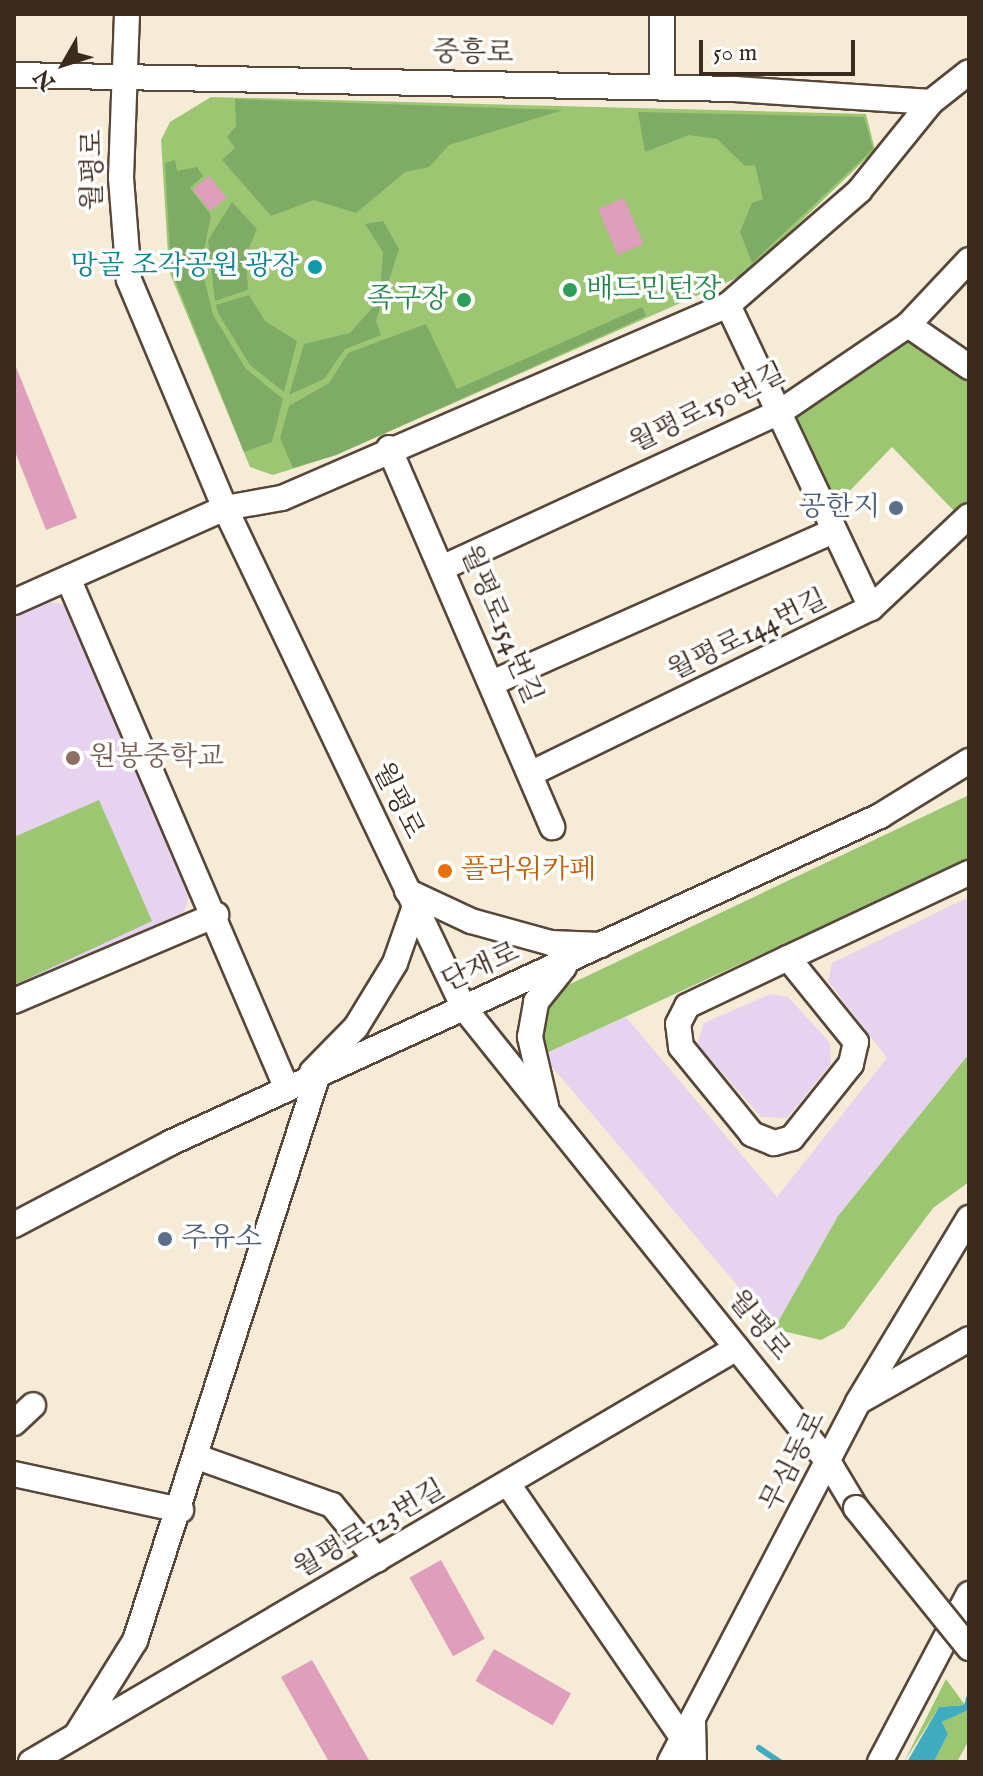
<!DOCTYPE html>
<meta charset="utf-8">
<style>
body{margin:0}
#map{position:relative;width:983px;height:1776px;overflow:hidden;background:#f5ebd7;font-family:"IM FELL English","Noto Serif KR",serif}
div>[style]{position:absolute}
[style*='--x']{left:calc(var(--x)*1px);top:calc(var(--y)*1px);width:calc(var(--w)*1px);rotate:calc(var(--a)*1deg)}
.built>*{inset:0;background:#e7d2ef}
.green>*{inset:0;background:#9dc673}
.forest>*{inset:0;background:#7eab65}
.water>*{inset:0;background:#41acc0}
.stream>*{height:6px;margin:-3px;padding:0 3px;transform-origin:3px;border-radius:3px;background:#41acc0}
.building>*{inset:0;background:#e09ebd;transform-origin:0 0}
.roads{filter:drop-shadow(2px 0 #57473a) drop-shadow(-2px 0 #57473a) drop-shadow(0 2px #57473a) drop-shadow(0 -2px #57473a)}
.minor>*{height:24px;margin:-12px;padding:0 12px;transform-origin:12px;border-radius:12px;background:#fff}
.bridges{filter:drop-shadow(2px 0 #57473a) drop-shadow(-2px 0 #57473a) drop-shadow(0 2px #57473a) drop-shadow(0 -2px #57473a)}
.minor-bridge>*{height:24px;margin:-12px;padding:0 12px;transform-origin:12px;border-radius:12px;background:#fff}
.dots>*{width:22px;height:22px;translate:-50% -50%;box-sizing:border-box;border:4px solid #fff;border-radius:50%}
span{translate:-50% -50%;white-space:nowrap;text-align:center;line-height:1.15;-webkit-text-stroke:7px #fff;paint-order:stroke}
.street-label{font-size:28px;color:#3b2a1e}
.culture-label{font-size:28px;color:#0d838f}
.right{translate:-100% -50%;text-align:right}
.leisure-label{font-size:28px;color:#27864d}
.left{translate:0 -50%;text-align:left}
.service-label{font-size:28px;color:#4e5e75}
.education-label{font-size:28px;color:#785e54}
.food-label{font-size:28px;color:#c56008}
.frame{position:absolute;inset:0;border:16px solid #3b2a1e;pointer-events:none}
.north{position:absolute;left:24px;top:24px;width:80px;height:80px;-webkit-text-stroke:6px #fff;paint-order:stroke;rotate:231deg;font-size:22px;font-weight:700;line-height:32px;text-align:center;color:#3b2a1e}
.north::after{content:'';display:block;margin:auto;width:28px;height:36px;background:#3b2a1e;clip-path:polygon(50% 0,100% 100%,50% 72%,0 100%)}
.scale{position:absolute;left:699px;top:40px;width:156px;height:36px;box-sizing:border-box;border:4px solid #3b2a1e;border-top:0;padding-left:10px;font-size:24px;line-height:28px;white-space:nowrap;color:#3b2a1e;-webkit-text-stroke:6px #fff;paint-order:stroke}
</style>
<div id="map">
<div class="built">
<i style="clip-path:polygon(51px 602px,70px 606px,189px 897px,184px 912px,14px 989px,14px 618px)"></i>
<i style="clip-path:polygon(969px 897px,969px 1054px,838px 1216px,774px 1329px,542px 1055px,626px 1017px,777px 1197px,887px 1058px,828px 981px,832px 963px)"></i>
<i style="clip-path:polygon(770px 994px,788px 997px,830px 1043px,831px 1064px,787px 1118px,761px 1117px,697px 1044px,704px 1023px)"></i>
</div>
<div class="green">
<i style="clip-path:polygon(211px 97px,866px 114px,875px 150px,746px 274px,336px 455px,273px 475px,250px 467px,169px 271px,161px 140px,170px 122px)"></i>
<i style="clip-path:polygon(914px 342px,969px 379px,969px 503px,957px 514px,892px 447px,838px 503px,795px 421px,801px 409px,896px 343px)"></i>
<i style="clip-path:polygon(969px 795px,969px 859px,542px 1055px,540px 1008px,549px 994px)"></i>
<i style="clip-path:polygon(99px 800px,152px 921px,14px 985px,14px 837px)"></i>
<i style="clip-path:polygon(969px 1054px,969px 1182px,933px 1208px,844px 1328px,821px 1340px,774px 1329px,838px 1216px)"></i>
<i style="clip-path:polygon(946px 1679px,965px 1705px,939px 1707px,904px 1762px)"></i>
<i style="clip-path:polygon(969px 1709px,969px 1740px,957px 1762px,934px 1762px,948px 1734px,942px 1722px)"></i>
</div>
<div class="forest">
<i style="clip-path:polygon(235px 99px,563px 110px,449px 145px,429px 167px,405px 172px,356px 213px,314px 200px,271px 216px,222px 160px,235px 148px,227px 137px,236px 126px)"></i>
<i style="clip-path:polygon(638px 112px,864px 117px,873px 149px,752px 263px,740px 232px,752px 203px,763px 199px,755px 165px,745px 166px,717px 139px,689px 135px,645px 152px)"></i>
<i style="clip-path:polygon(175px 160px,177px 171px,197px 167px,203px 176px,190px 188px,211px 215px,201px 266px,213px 315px,246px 369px,283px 399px,272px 442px,244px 452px,171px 270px,165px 163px)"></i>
<i style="clip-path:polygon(232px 202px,257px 229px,246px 255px,248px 290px,215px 301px,208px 240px)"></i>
<i style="clip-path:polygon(383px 221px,399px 249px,376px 321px,381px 335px,345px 349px,324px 379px,289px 395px,304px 344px,350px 333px,380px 299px,383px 252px,365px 224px)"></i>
<i style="clip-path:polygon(249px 295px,265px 321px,297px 341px,284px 392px,250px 365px,218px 313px,216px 305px)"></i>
<i style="clip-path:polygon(642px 307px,646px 316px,336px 455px,293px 468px,280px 438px,289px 406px,329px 383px,348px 353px,426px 324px,457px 389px)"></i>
</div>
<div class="water">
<i style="clip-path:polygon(969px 1688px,968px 1710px,942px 1722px,948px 1734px,934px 1762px,907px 1762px,939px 1707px,964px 1705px)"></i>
</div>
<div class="stream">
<i style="--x:759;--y:1748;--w:25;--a:34"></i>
</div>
<div class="building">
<i style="left:209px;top:176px;width:28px;height:21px;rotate:51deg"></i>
<i style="left:624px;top:198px;width:50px;height:28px;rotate:67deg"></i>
<i style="clip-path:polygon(14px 362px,77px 518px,46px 530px,14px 449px)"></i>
<i style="left:441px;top:1560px;width:90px;height:36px;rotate:61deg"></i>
<i style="left:494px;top:1649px;width:89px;height:37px;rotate:30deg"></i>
<i style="clip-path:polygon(312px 1660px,370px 1762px,329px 1762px,281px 1677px)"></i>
</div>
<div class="roads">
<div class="minor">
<i style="--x:127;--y:14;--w:164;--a:92.1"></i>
<i style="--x:121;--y:178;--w:102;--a:85.5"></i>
<i style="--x:129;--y:280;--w:247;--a:67.2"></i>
<i style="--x:225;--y:508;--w:554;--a:64.45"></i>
<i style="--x:464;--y:1008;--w:583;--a:51.26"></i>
<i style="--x:829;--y:1463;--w:52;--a:59"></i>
<i style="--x:662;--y:14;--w:74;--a:90"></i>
<i style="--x:14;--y:75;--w:721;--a:1.11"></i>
<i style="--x:735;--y:89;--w:196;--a:3.8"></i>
<i style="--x:728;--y:305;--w:335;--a:64.7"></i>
<i style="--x:908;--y:325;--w:74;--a:34.5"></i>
<i style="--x:389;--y:448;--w:413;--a:66.7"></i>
<i style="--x:444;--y:567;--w:370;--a:-24.8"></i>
<i style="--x:780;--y:412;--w:155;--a:-34.2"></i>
<i style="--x:908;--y:325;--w:89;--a:-46.8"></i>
<i style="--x:68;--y:578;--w:556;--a:66.8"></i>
<i style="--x:14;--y:602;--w:231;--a:-24"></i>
<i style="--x:225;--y:508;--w:58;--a:-10"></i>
<i style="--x:282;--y:498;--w:486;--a:-23.4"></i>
<i style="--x:728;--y:305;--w:174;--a:-41"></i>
<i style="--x:859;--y:191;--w:114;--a:-51"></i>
<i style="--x:931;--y:102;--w:48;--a:-38.3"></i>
<i style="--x:492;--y:683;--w:371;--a:-24"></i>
<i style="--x:530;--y:774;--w:379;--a:-26"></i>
<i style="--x:871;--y:608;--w:134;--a:-43.2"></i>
<i style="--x:407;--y:891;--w:71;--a:25.1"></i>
<i style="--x:471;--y:921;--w:83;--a:15.4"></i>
<i style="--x:551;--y:943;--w:50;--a:2.3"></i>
<i style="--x:788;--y:958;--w:108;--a:51"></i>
<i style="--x:856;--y:1042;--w:23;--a:103"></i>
<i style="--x:851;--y:1064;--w:95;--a:128.6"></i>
<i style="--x:792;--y:1138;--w:19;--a:164"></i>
<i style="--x:774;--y:1143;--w:24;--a:-158"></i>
<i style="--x:752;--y:1134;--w:112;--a:-129.2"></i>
<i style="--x:681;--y:1047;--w:23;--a:-97"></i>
<i style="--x:678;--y:1024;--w:20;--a:-63"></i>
<i style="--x:687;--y:1006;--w:112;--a:-25.4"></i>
<i style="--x:788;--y:958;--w:200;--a:-25.2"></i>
<i style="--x:14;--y:1001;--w:220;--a:-23.1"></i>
<i style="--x:312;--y:1072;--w:63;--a:-45.6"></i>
<i style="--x:356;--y:1027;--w:75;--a:-58.6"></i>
<i style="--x:395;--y:963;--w:60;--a:-70.7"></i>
<i style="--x:546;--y:1106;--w:71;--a:-103.1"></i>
<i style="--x:530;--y:1037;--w:36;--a:-80"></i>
<i style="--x:536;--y:1002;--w:45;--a:-51.3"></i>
<i style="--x:14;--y:1225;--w:176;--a:-27.7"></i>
<i style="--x:170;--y:1143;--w:782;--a:-24.73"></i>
<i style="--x:880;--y:816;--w:105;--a:-31.7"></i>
<i style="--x:860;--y:1401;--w:125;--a:-29.6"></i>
<i style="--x:14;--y:1423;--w:26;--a:-43"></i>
<i style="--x:200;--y:1458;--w:140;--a:19.6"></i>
<i style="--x:332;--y:1505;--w:71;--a:50.7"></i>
<i style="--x:14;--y:1474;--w:171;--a:12.2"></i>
<i style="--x:508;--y:1484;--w:307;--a:55.5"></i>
<i style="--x:693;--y:1721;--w:41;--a:88.6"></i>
<i style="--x:77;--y:1734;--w:110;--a:-58.1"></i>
<i style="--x:135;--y:1641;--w:596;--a:-72.11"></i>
<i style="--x:31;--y:1762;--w:818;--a:-30.39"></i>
<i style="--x:670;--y:1762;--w:406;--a:-62.4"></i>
<i style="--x:858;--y:1402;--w:215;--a:-58.9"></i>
<i style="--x:880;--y:1762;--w:190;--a:-62.1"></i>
</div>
</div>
<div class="bridges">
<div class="minor-bridge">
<i style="--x:856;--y:1508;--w:180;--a:51.1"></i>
</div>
</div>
<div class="dots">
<i style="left:315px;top:267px;background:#0f9aa8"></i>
<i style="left:570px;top:290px;background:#2e9e5b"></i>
<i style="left:464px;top:300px;background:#2e9e5b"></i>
<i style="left:896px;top:508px;background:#5c6f8a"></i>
<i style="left:73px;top:758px;background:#8d6e63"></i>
<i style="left:445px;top:871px;background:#e8710a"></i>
<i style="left:165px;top:1239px;background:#5c6f8a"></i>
</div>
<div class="street-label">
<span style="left:473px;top:54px;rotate:1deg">중흥로</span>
<span style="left:94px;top:170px;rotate:-90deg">월평로</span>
<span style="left:708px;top:409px;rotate:-26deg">월평로150번길</span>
<span style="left:500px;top:625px;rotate:67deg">월평로154번길</span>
<span style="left:748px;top:636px;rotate:-26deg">월평로144번길</span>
<span style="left:397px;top:801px;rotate:64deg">월평로</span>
<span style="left:481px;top:968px;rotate:-24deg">단재로</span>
<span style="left:758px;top:1326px;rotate:51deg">월평로</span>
<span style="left:794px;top:1462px;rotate:-63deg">무심동로</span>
<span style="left:370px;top:1530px;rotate:-30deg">월평로123번길</span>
</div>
<div class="culture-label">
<span class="right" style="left:299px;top:267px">망골 조각공원 광장</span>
</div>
<div class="leisure-label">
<span class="left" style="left:586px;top:290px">배드민턴장</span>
<span class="right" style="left:448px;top:300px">족구장</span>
</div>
<div class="service-label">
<span class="right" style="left:880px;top:508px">공한지</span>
<span class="left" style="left:181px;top:1239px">주유소</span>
</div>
<div class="education-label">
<span class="left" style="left:89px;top:758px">원봉중학교</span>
</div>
<div class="food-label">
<span class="left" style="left:461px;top:871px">플라워카페</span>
</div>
<div class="frame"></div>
<div class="north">N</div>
<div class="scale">50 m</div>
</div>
